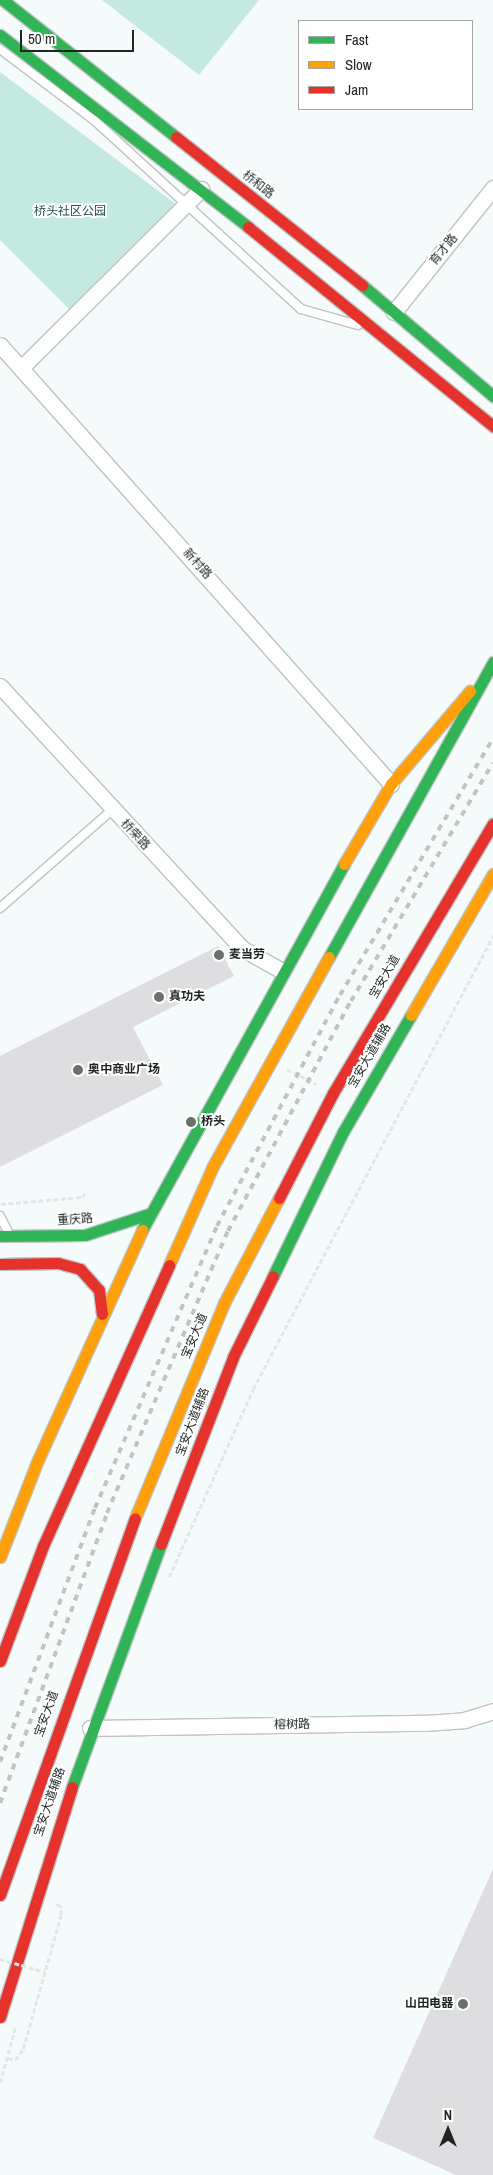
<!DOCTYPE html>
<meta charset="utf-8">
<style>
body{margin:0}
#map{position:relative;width:493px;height:2175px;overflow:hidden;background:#f5fbfa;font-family:"Archivo Narrow","Noto Sans SC",sans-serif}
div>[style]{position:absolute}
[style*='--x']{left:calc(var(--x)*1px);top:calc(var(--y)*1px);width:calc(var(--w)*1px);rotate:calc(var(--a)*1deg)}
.green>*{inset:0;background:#c3e9e1}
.building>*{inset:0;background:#dedee0}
.path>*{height:2.5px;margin-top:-1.25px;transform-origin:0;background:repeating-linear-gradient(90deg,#e3e6e6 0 5px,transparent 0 7.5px)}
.roads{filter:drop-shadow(1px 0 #bec4c3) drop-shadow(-1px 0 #bec4c3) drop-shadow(0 1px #bec4c3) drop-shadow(0 -1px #bec4c3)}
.lane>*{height:8px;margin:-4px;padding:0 4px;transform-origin:4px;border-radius:4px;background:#fefefe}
.street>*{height:15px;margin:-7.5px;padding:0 7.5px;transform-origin:7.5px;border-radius:7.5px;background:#fefefe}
.fast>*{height:11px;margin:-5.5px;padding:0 5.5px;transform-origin:5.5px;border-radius:5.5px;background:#30b455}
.slow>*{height:11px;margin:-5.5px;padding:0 5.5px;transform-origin:5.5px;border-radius:5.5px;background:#ff9f0a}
.jam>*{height:11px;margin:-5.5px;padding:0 5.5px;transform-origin:5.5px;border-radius:5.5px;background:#e5322d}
.rail>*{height:4px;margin-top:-2px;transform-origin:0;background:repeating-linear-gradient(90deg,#c1c4c3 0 6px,transparent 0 12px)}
.path-bridge>*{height:2.5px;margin-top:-1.25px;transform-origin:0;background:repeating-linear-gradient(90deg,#e3e6e6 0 5px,transparent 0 7.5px)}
.dots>*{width:14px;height:14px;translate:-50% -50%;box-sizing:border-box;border:2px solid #fff;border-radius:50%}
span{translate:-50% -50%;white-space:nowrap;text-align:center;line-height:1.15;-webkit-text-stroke:4px #fff;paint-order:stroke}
.street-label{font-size:12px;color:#1e2523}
.park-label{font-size:12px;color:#225147}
.poi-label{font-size:12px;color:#1e2523;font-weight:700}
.left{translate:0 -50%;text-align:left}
.right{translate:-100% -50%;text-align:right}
.legend{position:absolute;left:298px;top:20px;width:175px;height:90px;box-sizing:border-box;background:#fff;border:1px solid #a5a8a7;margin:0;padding:6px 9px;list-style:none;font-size:15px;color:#1e2523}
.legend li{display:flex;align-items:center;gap:10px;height:25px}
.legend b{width:25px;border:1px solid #a5a8a7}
.north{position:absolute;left:423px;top:2105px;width:50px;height:50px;-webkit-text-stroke:4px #fff;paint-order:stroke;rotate:0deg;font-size:14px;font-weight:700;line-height:20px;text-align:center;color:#1e2523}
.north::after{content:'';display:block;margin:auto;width:18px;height:22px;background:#1e2523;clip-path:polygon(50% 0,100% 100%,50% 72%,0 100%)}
.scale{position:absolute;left:20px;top:30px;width:114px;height:22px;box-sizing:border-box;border:2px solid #1e2523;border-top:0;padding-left:6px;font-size:15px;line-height:18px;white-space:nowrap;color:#1e2523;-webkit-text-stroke:4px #fff;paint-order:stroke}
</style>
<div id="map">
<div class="green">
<i style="clip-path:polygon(102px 0,259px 0,199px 75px)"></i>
<i style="clip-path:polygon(0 72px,177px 205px,70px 310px,0 240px)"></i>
</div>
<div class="building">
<i style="clip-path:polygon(218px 946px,234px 976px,133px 1027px,163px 1085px,0 1167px,0 1056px)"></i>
<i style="clip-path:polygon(493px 1869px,493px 2175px,456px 2175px,373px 2138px)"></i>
</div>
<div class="path">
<i style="--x:287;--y:1069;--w:33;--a:27"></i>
<i style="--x:1;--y:1204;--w:81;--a:-4.9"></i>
<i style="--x:82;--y:1197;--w:6;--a:-51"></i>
<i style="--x:169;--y:1577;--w:206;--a:-65.9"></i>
<i style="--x:253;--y:1389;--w:513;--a:-62.09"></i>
<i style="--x:8;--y:2058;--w:7;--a:16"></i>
<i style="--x:15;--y:2060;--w:14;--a:-54"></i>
<i style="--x:23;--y:2049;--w:139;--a:-74.2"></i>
<i style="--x:61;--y:1915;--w:9;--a:-90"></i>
<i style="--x:61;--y:1906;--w:8;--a:-166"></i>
<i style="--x:0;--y:2083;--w:57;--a:-74.7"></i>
</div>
<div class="roads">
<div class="lane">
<i style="--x:0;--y:49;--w:118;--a:37.1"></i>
<i style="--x:94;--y:120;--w:280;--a:42.4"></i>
<i style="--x:301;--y:309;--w:59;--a:15.7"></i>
<i style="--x:0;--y:908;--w:149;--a:-41.2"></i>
<i style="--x:0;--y:1216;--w:20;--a:63"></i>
</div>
<div class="street">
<i style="--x:394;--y:312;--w:159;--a:-51.4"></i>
<i style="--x:0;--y:345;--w:588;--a:48.31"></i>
<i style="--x:21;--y:368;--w:254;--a:-44.8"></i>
<i style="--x:0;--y:686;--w:358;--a:47.3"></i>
<i style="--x:243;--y:949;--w:45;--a:29.4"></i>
<i style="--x:90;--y:1728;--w:335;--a:-0.9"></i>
<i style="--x:425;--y:1723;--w:39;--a:-4"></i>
<i style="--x:464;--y:1720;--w:30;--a:-17"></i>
</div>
<div class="fast">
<i style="--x:3;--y:0;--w:221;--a:38.4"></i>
<i style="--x:0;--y:35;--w:314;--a:37.7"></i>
<i style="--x:362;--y:285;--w:172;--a:40.3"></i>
<i style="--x:329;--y:957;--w:338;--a:-60.9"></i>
<i style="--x:142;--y:1230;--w:418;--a:-61.1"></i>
<i style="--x:0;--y:1236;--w:85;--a:-0.7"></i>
<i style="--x:85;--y:1235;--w:67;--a:-18.2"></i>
<i style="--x:273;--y:1276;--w:160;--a:-64.1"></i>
<i style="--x:343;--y:1132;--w:135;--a:-59.8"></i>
<i style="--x:72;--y:1787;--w:259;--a:-69.9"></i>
</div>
<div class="slow">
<i style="--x:344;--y:864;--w:93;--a:-59.6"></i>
<i style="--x:391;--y:784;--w:122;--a:-49.7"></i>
<i style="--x:411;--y:1015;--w:163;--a:-59.8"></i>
<i style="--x:169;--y:1265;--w:108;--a:-66"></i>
<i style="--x:213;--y:1166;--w:239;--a:-61"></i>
<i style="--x:135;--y:1518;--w:233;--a:-67.5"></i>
<i style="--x:224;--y:1303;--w:119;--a:-62.4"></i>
<i style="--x:0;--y:1557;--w:102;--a:-68.7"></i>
<i style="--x:37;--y:1462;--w:255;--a:-65.6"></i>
</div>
<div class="jam">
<i style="--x:176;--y:137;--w:238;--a:38.5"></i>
<i style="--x:248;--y:227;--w:316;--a:39.1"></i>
<i style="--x:279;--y:1198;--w:118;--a:-62.8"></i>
<i style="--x:333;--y:1093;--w:313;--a:-59.3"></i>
<i style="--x:0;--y:1264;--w:58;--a:-1"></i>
<i style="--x:58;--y:1263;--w:23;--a:15"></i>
<i style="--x:80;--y:1269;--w:28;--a:48"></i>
<i style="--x:99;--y:1290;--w:24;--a:83"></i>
<i style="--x:161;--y:1544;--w:200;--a:-68.9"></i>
<i style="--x:233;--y:1357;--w:90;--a:-63.7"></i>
<i style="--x:0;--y:1661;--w:123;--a:-69.5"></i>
<i style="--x:43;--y:1546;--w:308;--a:-65.8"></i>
<i style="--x:0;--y:1895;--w:400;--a:-70.3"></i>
<i style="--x:0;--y:2017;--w:241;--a:-72.6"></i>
</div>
</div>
<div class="rail">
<i style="--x:0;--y:1762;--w:271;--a:-69.5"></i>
<i style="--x:95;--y:1508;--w:307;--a:-66.6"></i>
<i style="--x:217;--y:1226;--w:262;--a:-62"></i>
<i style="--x:340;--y:995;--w:299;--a:-59.2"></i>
<i style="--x:0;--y:1803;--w:309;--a:-69.7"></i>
<i style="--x:107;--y:1513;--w:307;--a:-66.8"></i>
<i style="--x:228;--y:1231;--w:261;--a:-61.9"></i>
<i style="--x:351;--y:1001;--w:277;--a:-59.2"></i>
</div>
<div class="path-bridge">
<i style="--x:0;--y:1959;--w:47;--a:16.1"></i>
</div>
<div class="dots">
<i style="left:219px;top:955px;background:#69706e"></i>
<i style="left:159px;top:997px;background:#69706e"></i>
<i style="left:78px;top:1070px;background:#69706e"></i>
<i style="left:191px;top:1122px;background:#69706e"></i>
<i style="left:463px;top:2004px;background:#69706e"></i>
</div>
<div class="street-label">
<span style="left:258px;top:185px;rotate:38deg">桥和路</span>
<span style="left:444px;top:250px;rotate:-51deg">育才路</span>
<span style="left:197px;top:564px;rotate:48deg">新村路</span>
<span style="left:135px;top:835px;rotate:47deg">桥荣路</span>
<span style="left:385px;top:977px;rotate:-60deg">宝安大道</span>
<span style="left:370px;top:1056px;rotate:-60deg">宝安大道辅路</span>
<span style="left:75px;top:1220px;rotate:-4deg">重庆路</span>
<span style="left:195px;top:1336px;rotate:-67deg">宝安大道</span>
<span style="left:193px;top:1422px;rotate:-69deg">宝安大道辅路</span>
<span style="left:47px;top:1714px;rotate:-70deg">宝安大道</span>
<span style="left:292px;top:1725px;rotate:-1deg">榕树路</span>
<span style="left:50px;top:1802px;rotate:-71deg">宝安大道辅路</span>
</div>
<div class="park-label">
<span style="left:70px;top:212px">桥头社区公园</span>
</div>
<div class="poi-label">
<span class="left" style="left:229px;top:955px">麦当劳</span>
<span class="left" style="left:169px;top:997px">真功夫</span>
<span class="left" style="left:88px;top:1070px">奥中商业广场</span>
<span class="left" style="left:201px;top:1122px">桥头</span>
<span class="right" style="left:453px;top:2004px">山田电器</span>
</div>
<ul class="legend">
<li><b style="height:6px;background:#30b455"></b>Fast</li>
<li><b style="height:6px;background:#ff9f0a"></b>Slow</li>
<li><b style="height:6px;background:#e5322d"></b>Jam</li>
</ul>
<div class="north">N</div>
<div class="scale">50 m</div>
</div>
